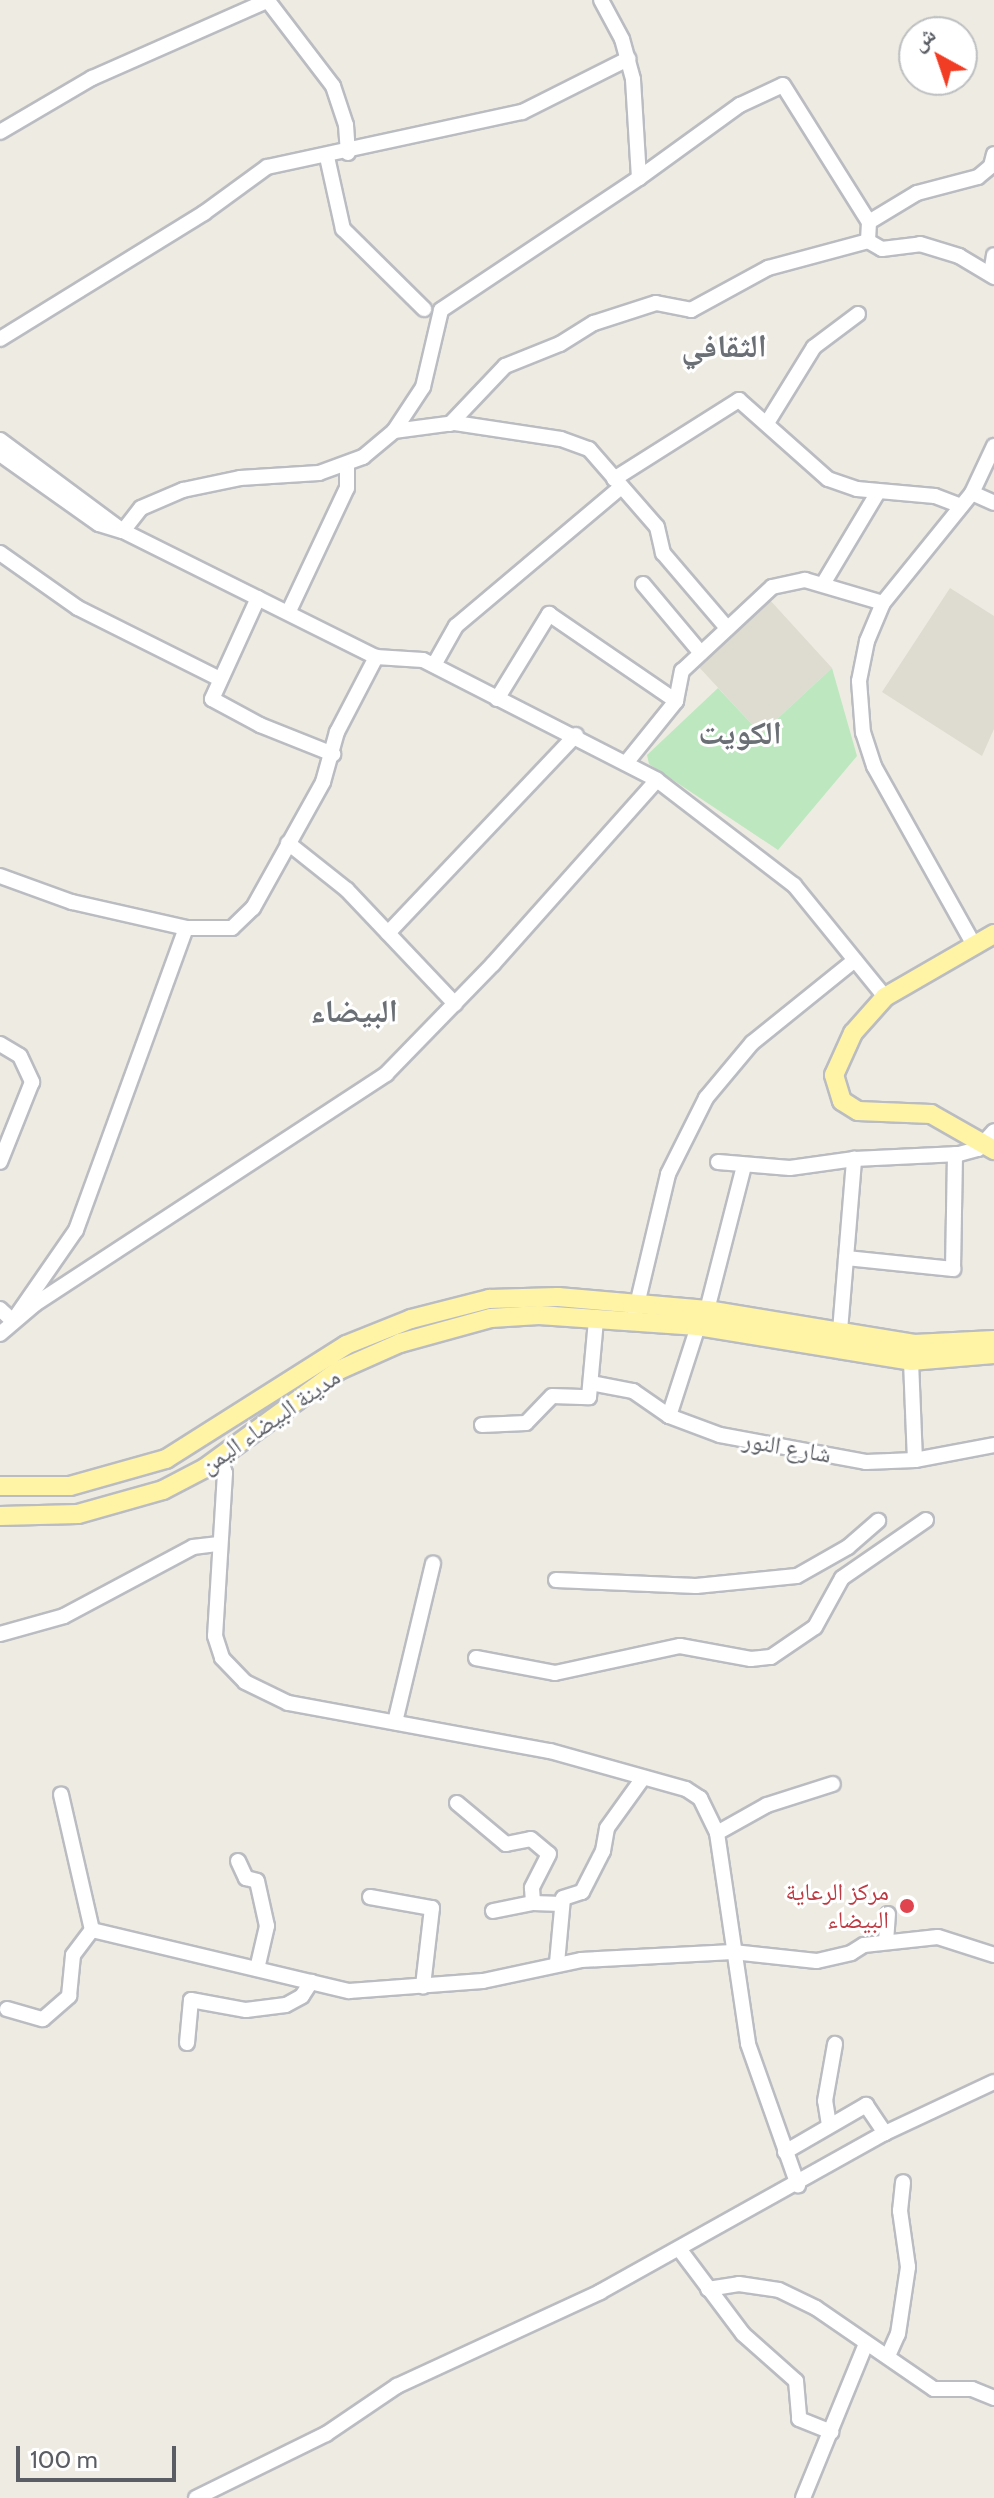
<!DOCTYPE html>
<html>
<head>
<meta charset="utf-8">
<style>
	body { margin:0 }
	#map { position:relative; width:994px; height:2498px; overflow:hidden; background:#eeece2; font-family:Cabin,"Noto Naskh Arabic",sans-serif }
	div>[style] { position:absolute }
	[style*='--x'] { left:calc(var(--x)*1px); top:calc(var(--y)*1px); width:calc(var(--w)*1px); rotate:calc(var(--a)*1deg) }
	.education>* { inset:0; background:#dedbd1 }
	.green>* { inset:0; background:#bde7bf }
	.roads { filter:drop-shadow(2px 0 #babcc2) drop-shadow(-2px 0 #babcc2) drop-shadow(0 2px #babcc2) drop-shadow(0 -2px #babcc2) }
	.minor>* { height:14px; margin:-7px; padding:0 7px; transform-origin:7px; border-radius:7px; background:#fff }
	.major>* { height:18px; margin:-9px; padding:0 9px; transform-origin:9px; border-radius:9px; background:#fff4a6 }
	.dots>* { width:22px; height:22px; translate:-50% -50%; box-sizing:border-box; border:4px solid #fff; border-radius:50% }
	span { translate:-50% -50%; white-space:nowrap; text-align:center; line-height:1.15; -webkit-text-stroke:6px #fff; paint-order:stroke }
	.street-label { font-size:24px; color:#5a5e64 }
	.health-label { font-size:24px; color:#be3a42 }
	.right { translate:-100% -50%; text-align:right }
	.district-label { font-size:32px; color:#6b7076; font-weight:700 }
	.north { position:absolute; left:898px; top:16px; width:80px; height:80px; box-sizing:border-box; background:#fff; border:2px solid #bdbfc1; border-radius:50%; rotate:320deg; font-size:22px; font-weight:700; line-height:32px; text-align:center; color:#5a5e64 }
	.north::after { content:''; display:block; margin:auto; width:28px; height:36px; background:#f23d25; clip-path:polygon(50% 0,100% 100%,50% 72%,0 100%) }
	.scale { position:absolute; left:16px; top:2446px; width:160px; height:36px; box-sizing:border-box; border:4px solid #5a5e64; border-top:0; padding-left:10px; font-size:24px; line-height:28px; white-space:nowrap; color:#5a5e64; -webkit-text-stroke:6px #fff; paint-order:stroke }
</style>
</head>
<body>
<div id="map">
	<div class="education">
		<i style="clip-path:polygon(950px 588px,994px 616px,994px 729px,982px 756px,882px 692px)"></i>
		<i style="clip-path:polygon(769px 599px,832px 668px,761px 734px,697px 665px)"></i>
	</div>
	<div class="green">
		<i style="clip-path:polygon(832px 668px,857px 756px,778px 850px,649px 764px,647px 755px,718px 688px,761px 734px)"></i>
	</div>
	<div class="roads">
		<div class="minor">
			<i style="--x:268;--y:1;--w:107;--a:52.6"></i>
			<i style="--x:333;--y:86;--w:41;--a:71.6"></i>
			<i style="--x:346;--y:125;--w:28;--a:86"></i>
			<i style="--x:0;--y:132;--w:107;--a:-30.4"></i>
			<i style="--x:92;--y:78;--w:193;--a:-23.8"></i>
			<i style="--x:327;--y:157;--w:74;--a:77.5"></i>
			<i style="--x:343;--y:229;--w:114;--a:44.6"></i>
			<i style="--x:639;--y:178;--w:125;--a:-35.9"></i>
			<i style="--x:740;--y:105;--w:47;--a:-24.9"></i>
			<i style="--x:783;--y:85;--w:162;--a:57.9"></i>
			<i style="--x:869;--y:222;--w:19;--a:93"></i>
			<i style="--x:869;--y:222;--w:56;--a:-31.1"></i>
			<i style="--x:917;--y:193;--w:63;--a:-14.7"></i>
			<i style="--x:978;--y:177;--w:17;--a:-40"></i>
			<i style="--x:991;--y:166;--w:12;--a:-76"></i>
			<i style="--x:991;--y:274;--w:19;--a:-81"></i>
			<i style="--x:0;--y:339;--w:240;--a:-31.7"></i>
			<i style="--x:204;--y:213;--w:78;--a:-36.1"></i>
			<i style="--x:267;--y:167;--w:261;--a:-12.2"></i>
			<i style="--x:522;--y:112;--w:119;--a:-26.6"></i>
			<i style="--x:767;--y:423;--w:89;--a:-58.3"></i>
			<i style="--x:814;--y:347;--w:55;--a:-36.9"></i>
			<i style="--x:450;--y:424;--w:80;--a:-46.5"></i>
			<i style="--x:505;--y:366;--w:59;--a:-21.8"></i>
			<i style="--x:560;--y:344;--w:40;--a:-32"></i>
			<i style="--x:594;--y:323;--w:65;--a:-17.9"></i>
			<i style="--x:656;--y:303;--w:36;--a:11"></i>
			<i style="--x:691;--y:310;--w:88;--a:-28.6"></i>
			<i style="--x:768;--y:268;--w:104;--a:-15.1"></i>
			<i style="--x:868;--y:241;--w:16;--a:30"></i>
			<i style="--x:882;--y:249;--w:38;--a:-7"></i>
			<i style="--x:920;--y:244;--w:41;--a:17.1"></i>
			<i style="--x:959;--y:256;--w:41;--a:31"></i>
			<i style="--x:394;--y:431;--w:62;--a:-7.5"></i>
			<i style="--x:455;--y:423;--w:107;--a:8.6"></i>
			<i style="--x:561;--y:439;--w:30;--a:20"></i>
			<i style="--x:589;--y:449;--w:103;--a:48.9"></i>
			<i style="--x:657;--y:527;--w:27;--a:77"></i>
			<i style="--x:663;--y:553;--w:99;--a:49.5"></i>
			<i style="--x:0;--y:440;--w:153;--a:36.5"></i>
			<i style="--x:123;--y:531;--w:283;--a:26.5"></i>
			<i style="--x:376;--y:657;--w:47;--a:3.7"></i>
			<i style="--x:423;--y:660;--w:263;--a:27.1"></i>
			<i style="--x:657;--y:780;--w:173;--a:37.5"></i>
			<i style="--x:794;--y:885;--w:144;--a:50.9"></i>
			<i style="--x:0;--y:454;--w:121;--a:35.3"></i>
			<i style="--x:99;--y:524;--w:24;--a:17"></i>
			<i style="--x:614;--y:479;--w:148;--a:-32.3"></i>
			<i style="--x:739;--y:400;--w:119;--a:41.6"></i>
			<i style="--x:828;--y:479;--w:31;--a:19"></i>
			<i style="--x:857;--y:489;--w:78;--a:5.1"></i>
			<i style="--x:935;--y:496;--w:28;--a:21"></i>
			<i style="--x:972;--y:493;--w:24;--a:24"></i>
			<i style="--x:123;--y:531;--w:29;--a:-52"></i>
			<i style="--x:141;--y:508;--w:46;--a:-23.2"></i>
			<i style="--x:183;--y:490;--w:58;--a:-11.9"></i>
			<i style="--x:240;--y:478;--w:79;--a:-3.6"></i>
			<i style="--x:319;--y:473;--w:47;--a:-20"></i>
			<i style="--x:363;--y:457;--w:40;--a:-40"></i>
			<i style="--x:394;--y:431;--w:53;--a:-56.6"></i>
			<i style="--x:423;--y:387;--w:79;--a:-76.8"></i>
			<i style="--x:441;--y:310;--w:238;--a:-33.7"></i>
			<i style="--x:639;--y:178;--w:99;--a:-93.5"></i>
			<i style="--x:633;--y:79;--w:41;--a:-105.4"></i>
			<i style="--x:622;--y:39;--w:44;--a:-118.3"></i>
			<i style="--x:0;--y:553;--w:95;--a:35.2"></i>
			<i style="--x:78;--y:608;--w:157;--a:26.6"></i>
			<i style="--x:643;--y:584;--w:90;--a:50"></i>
			<i style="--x:823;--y:584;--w:107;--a:-59.1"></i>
			<i style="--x:258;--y:598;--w:111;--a:114.5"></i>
			<i style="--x:212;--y:699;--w:55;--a:28.4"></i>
			<i style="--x:260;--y:725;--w:79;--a:21.7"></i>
			<i style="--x:289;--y:611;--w:136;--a:-64.8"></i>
			<i style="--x:347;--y:488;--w:24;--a:-90"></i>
			<i style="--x:434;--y:665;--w:45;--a:-60.6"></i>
			<i style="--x:456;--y:626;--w:216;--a:-40.1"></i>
			<i style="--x:497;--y:699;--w:100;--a:-58.5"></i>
			<i style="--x:549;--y:614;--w:154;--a:34.4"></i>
			<i style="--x:626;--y:763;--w:80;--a:-51.1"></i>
			<i style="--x:676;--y:701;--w:31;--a:-79"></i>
			<i style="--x:682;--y:671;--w:123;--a:-43"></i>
			<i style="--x:772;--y:587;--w:34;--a:-12"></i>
			<i style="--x:805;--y:580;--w:81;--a:16.4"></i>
			<i style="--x:288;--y:843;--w:75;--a:38.5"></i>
			<i style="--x:347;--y:890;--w:157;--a:46.5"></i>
			<i style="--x:0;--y:876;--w:77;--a:19.9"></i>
			<i style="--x:72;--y:902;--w:117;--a:12.8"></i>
			<i style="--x:186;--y:928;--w:46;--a:0"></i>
			<i style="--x:232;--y:928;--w:29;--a:-44"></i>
			<i style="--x:253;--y:908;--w:144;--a:-60.9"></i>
			<i style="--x:323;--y:782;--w:52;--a:-74.4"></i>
			<i style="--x:337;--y:732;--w:85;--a:-62.5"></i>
			<i style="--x:388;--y:933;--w:273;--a:-46.5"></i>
			<i style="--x:974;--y:945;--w:205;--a:-119.2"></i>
			<i style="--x:874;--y:766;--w:35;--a:-108"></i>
			<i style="--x:863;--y:733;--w:52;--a:-94.4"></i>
			<i style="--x:859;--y:681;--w:41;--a:-78.7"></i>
			<i style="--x:867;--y:641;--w:41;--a:-67.2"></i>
			<i style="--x:883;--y:603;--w:141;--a:-51"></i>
			<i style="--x:972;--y:493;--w:52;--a:-64.9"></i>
			<i style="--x:0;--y:1044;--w:23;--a:31"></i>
			<i style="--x:20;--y:1056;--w:29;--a:65"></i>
			<i style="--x:32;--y:1082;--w:86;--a:111.8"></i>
			<i style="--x:718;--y:1162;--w:72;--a:4.8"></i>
			<i style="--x:790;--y:1168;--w:65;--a:-8"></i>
			<i style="--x:854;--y:1159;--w:105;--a:-2.7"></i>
			<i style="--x:959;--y:1154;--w:20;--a:-15"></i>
			<i style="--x:978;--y:1149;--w:24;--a:-48"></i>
			<i style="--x:846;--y:1258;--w:108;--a:5.9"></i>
			<i style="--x:953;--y:1269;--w:115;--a:-89"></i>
			<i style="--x:0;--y:1309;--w:18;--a:43"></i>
			<i style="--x:13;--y:1321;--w:111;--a:-55.3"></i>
			<i style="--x:76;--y:1230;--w:321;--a:-70"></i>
			<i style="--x:707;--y:1310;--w:149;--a:-75.6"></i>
			<i style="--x:635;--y:1313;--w:143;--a:-76.6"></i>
			<i style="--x:668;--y:1174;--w:85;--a:-63.4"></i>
			<i style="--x:706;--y:1098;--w:72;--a:-50.1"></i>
			<i style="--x:752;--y:1043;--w:132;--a:-38.9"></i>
			<i style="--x:840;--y:1331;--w:173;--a:-85.3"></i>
			<i style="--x:0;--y:1334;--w:46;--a:-40.6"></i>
			<i style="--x:35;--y:1304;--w:420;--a:-33.2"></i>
			<i style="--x:386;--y:1074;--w:153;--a:-45.8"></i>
			<i style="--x:493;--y:964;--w:246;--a:-48.3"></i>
			<i style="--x:911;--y:1361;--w:99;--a:87.7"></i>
			<i style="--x:591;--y:1383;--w:43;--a:10.8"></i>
			<i style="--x:633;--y:1391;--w:44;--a:34.8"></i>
			<i style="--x:669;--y:1416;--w:54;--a:20.4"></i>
			<i style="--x:720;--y:1435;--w:148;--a:10.5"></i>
			<i style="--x:866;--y:1462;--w:49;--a:-2.3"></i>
			<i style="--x:915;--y:1460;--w:80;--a:-10.8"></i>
			<i style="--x:669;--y:1416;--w:95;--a:-72.1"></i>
			<i style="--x:482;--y:1425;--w:44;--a:-2.6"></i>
			<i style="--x:526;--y:1423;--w:37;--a:-46"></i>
			<i style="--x:552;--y:1396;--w:37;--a:2"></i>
			<i style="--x:589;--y:1397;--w:77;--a:-84.8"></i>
			<i style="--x:220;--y:1457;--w:17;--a:73"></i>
			<i style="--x:225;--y:1473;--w:163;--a:93.5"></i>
			<i style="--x:215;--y:1636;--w:23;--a:72"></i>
			<i style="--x:222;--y:1658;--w:33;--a:46"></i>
			<i style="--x:245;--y:1682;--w:48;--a:26"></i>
			<i style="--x:288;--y:1703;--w:266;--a:10.4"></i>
			<i style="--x:550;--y:1751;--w:141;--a:15.6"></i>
			<i style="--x:686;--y:1789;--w:17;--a:33"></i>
			<i style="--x:700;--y:1798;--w:39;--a:64"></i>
			<i style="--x:717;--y:1833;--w:213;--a:81.6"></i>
			<i style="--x:748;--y:2044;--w:150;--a:70.5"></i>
			<i style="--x:556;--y:1580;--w:140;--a:2.5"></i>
			<i style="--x:696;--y:1586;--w:101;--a:-5.7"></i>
			<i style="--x:797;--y:1576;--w:59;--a:-29.6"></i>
			<i style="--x:848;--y:1547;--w:40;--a:-41"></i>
			<i style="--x:0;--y:1634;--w:66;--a:-15.7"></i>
			<i style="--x:64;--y:1616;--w:146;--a:-28.1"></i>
			<i style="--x:193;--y:1547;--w:26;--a:-7"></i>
			<i style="--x:476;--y:1658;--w:80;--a:10.8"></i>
			<i style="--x:555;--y:1673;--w:128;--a:-12.2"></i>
			<i style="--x:680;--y:1646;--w:72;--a:10.4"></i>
			<i style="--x:751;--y:1659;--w:20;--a:-6"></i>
			<i style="--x:771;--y:1657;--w:53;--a:-34.3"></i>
			<i style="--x:815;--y:1627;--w:56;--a:-61.1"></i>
			<i style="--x:842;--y:1578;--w:102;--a:-34.6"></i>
			<i style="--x:395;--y:1722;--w:163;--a:-76.5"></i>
			<i style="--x:457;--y:1803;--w:64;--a:39.9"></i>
			<i style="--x:506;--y:1844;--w:25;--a:-11"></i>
			<i style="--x:531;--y:1839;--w:23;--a:40"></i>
			<i style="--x:549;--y:1854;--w:38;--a:117"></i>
			<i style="--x:532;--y:1888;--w:15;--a:86"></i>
			<i style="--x:533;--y:1903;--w:29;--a:2"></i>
			<i style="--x:717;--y:1833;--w:57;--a:-29.2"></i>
			<i style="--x:767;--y:1805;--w:69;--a:-17.7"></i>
			<i style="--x:238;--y:1861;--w:19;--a:65"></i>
			<i style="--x:246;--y:1878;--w:11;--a:15"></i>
			<i style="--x:257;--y:1881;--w:46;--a:77.5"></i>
			<i style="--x:267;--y:1926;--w:44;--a:103.1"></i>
			<i style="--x:370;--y:1897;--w:63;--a:10.1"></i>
			<i style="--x:432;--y:1908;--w:79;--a:96.6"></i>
			<i style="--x:493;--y:1911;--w:41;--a:-11.3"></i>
			<i style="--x:92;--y:1930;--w:264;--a:13.4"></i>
			<i style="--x:349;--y:1991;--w:134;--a:-4.3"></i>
			<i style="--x:483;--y:1981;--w:100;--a:-12.1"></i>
			<i style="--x:581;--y:1960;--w:152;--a:-3"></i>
			<i style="--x:733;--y:1952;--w:84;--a:6.1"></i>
			<i style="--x:817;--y:1961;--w:35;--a:-13"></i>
			<i style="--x:851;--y:1953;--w:15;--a:-32"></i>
			<i style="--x:864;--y:1945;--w:74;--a:-6.2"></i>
			<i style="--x:938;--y:1937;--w:59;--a:17.8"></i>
			<i style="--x:886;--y:1942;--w:28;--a:-86"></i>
			<i style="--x:557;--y:1963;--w:65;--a:-84.7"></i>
			<i style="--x:563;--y:1898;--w:20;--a:-18"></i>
			<i style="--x:582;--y:1892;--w:46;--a:-62.9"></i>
			<i style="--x:603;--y:1851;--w:23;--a:-80"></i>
			<i style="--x:607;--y:1828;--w:62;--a:-54.2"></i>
			<i style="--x:7;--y:2009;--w:37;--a:16"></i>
			<i style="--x:43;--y:2019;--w:35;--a:-41"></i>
			<i style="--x:69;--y:1996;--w:41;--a:-84.4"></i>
			<i style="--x:73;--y:1955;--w:31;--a:-53"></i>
			<i style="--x:92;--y:1930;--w:139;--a:-102.9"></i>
			<i style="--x:187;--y:2043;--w:43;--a:-84.7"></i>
			<i style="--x:191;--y:2000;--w:56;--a:10.3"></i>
			<i style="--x:246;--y:2010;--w:40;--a:-7.1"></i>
			<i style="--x:286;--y:2005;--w:18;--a:-29"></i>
			<i style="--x:302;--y:1996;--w:17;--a:-57"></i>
			<i style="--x:829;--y:2125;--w:24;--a:-99"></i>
			<i style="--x:825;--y:2101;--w:58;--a:-80"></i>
			<i style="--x:785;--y:2152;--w:94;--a:-30.1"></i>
			<i style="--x:866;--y:2105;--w:34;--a:56"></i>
			<i style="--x:680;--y:2250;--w:105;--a:53.1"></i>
			<i style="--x:743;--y:2334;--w:71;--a:41.6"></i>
			<i style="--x:796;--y:2381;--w:38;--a:85"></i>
			<i style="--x:799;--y:2419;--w:35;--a:22"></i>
			<i style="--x:708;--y:2289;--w:31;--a:-9"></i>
			<i style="--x:739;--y:2284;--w:40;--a:8.5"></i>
			<i style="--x:779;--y:2290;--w:41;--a:25.9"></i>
			<i style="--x:816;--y:2308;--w:143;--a:34.5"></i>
			<i style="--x:934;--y:2389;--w:38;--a:0"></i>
			<i style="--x:972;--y:2389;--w:24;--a:22"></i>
			<i style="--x:888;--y:2356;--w:24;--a:-66"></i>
			<i style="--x:898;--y:2334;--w:68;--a:-81.5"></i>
			<i style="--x:908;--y:2267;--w:57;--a:-98.1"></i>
			<i style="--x:900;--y:2211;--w:29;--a:-84"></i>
			<i style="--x:196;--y:2498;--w:145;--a:-26.2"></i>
			<i style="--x:326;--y:2434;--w:86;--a:-34.1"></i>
			<i style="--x:397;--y:2386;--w:224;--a:-24.8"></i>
			<i style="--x:600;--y:2292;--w:326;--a:-29.2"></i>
			<i style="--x:885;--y:2133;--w:120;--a:-25.1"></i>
			<i style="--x:803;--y:2498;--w:166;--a:-67.8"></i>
		</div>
		<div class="major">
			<i style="--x:994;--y:934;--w:126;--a:150"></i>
			<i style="--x:885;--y:997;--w:48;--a:131.6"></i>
			<i style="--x:853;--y:1033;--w:46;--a:114.3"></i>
			<i style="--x:834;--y:1075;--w:27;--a:73"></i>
			<i style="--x:842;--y:1101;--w:19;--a:32"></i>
			<i style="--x:858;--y:1111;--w:73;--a:2.4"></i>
			<i style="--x:931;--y:1114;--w:73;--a:29.7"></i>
			<i style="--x:0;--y:1486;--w:70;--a:0"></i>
			<i style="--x:70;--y:1486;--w:100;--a:-15.7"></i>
			<i style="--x:166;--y:1459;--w:213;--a:-32.3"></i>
			<i style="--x:346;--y:1345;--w:70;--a:-21.8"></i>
			<i style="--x:411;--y:1319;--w:81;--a:-14.4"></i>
			<i style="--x:489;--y:1299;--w:69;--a:-1.7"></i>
			<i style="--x:558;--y:1297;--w:150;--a:5"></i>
			<i style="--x:707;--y:1310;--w:210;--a:9.3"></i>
			<i style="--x:914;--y:1344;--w:80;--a:-2.9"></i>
			<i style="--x:0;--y:1516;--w:78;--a:-1.5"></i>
			<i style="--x:78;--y:1514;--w:88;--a:-15.8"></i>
			<i style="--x:163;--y:1490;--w:47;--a:-27.6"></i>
			<i style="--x:205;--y:1468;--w:166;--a:-36.2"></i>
			<i style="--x:339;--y:1370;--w:67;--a:-23.9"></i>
			<i style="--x:400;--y:1343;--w:94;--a:-15.4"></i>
			<i style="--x:491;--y:1318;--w:48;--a:-3.6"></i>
			<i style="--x:539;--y:1315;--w:159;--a:4"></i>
			<i style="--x:698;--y:1326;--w:216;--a:9.3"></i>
			<i style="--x:911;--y:1361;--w:83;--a:-4.8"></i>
		</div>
	</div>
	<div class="dots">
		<i style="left:907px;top:1906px;background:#e0444e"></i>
	</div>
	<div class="street-label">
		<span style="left:270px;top:1421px;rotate:-35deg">مدينة البيضاء اليمن</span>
		<span style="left:787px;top:1447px;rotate:10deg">شارع النور</span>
	</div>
	<div class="health-label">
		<span class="right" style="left:889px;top:1906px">مركز الرعاية<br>البيضاء</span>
	</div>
	<div class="district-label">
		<span style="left:724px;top:346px">الثقافي</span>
		<span style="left:740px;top:733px">الكويت</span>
		<span style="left:354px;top:1011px">البيضاء</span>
	</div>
	<div class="north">ش</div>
	<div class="scale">100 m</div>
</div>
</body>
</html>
